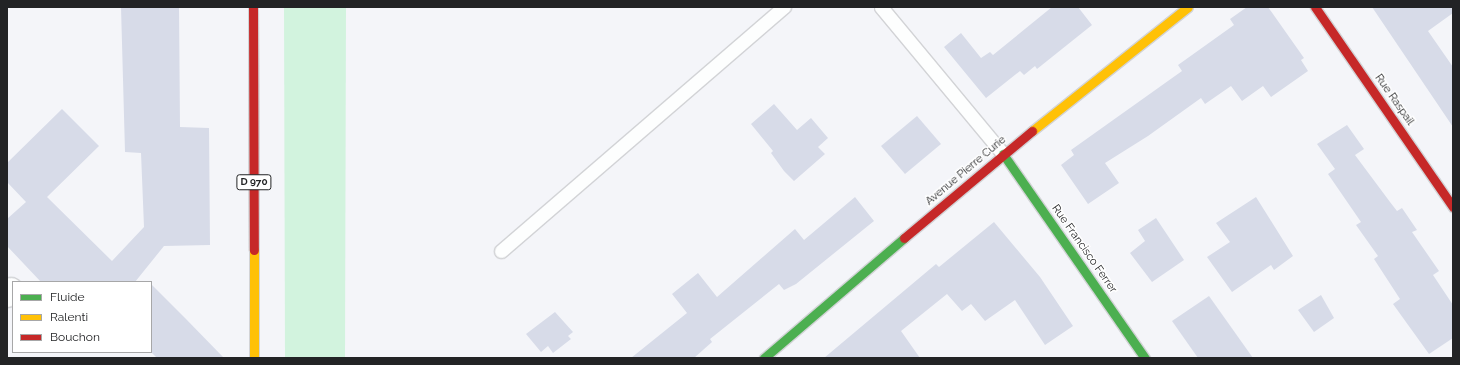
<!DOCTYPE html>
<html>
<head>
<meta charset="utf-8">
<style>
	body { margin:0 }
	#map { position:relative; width:1460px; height:365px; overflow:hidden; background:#f4f5f9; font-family:Raleway,sans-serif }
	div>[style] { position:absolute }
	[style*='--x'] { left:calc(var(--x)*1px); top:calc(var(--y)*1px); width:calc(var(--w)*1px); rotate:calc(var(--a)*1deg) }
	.green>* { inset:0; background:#d2f3de }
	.building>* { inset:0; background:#d7dbe8 }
	.roads { filter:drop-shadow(1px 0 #d2d3d6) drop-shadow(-1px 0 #d2d3d6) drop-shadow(0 1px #d2d3d6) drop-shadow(0 -1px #d2d3d6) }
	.lane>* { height:13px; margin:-6.5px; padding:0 6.5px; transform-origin:6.5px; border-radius:6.5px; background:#fdfefe }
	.street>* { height:22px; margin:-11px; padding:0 11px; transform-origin:11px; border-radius:11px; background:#fdfefe }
	.fast>* { height:9px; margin:-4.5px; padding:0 4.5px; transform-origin:4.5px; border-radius:4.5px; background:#4caf50 }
	.slow>* { height:9px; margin:-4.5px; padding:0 4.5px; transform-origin:4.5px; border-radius:4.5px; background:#ffc107 }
	.jam>* { height:9px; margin:-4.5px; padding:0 4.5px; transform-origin:4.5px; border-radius:4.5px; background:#c62828 }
	span { translate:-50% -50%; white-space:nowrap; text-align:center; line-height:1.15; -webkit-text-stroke:3px #fff; paint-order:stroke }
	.shield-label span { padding:1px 3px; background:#fff; border:1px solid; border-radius:3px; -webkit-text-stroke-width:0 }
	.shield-label { font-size:10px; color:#222325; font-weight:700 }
	.street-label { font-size:11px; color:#222325 }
	.frame { position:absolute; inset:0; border:8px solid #222325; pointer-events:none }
	.legend { position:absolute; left:12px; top:281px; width:140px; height:72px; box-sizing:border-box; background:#fff; border:1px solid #a7a7a8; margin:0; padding:5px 7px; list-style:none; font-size:12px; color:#222325 }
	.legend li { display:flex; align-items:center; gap:8px; height:20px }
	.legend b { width:20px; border:1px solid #a7a7a8 }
</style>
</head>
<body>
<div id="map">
	<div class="green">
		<i style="clip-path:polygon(284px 7px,346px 7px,345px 358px,285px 358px)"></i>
	</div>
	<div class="building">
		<i style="clip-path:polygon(121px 7px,179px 7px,180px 127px,209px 128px,210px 245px,164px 246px,135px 282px,41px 282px,7px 246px,7px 219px,26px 202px,7px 182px,7px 163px,62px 109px,99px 146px,47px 197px,112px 261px,144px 227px,141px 153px,125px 152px)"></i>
		<i style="clip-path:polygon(1052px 7px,1078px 7px,1092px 25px,1037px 69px,1035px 66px,1024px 75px,1020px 71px,986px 98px,944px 47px,961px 33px,981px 58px,990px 52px,993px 55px)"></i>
		<i style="clip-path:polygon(1247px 7px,1268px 7px,1304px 58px,1301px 60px,1308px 71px,1271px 97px,1263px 86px,1242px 101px,1231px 86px,1205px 104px,1201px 98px,1148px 136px,1105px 163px,1119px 183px,1088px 204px,1061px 165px,1074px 155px,1071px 150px,1182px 71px,1178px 65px,1234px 25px,1230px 19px)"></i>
		<i style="clip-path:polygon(1372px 7px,1453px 7px,1453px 13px,1428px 31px,1453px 67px,1453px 127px)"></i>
		<i style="clip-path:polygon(774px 104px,797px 130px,811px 118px,828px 138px,818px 147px,825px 154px,794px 181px,784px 171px,771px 153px,773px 151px,751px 124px)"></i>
		<i style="clip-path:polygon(917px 116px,941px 144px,905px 174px,881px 146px)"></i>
		<i style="clip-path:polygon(1347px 125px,1364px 149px,1355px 155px,1390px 202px,1397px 211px,1402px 208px,1417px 230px,1412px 232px,1439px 271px,1433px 275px,1453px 305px,1453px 338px,1429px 354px,1393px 304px,1400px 299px,1374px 259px,1378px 256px,1356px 225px,1361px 222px,1328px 174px,1335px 169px,1317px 144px)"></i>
		<i style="clip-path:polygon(855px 197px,874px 221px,796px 284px,784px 290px,779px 284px,710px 339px,712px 342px,694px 358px,631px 358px,687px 313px,672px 294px,698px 273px,717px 297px,795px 229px,804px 240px)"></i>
		<i style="clip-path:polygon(1256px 197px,1293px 256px,1274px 270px,1271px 265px,1232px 292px,1207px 257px,1230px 242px,1216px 223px)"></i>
		<i style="clip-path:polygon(1156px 218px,1184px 260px,1152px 282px,1130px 253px,1145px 241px,1138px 230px)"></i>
		<i style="clip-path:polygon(994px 222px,1040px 277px,1073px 326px,1045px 345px,1015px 300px,985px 321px,971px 304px,962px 311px,947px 294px,901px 331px,920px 358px,824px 358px,936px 264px,939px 267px)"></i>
		<i style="clip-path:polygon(151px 284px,185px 318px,224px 358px,157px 358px,151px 352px)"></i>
		<i style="clip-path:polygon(1321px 295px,1334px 318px,1314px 332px,1298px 310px)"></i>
		<i style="clip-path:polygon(1209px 296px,1253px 358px,1198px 358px,1172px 321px)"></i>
		<i style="clip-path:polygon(555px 312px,573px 332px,568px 336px,571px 339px,553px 353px,548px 346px,541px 352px,526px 334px)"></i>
	</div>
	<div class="roads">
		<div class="lane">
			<i style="--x:881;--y:7;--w:191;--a:50.3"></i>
			<i style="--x:501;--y:251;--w:374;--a:-40.8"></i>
		</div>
		<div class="street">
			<i style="--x:7;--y:296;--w:8;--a:-60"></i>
		</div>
		<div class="fast">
			<i style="--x:1003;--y:154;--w:249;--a:55.2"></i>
			<i style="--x:764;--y:358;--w:184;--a:-40.6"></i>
		</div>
		<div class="slow">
			<i style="--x:1032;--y:131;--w:199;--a:-38.5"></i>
			<i style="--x:254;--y:250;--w:108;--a:90"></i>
		</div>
		<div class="jam">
			<i style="--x:253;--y:7;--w:243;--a:89.8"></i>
			<i style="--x:1315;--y:7;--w:243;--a:55.4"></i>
			<i style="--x:904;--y:238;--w:167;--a:-39.9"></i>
		</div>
	</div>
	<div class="shield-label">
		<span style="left:254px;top:182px">D 970</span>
	</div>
	<div class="street-label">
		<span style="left:1394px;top:100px;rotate:55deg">Rue Raspail</span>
		<span style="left:966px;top:171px;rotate:-40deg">Avenue Pierre Curie</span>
		<span style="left:1084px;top:249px;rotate:55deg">Rue Francisco Ferrer</span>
	</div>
	<div class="frame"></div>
	<ul class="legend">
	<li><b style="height:5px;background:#4caf50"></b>Fluide</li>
	<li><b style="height:5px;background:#ffc107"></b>Ralenti</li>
	<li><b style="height:5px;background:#c62828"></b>Bouchon</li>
	</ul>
</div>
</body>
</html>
